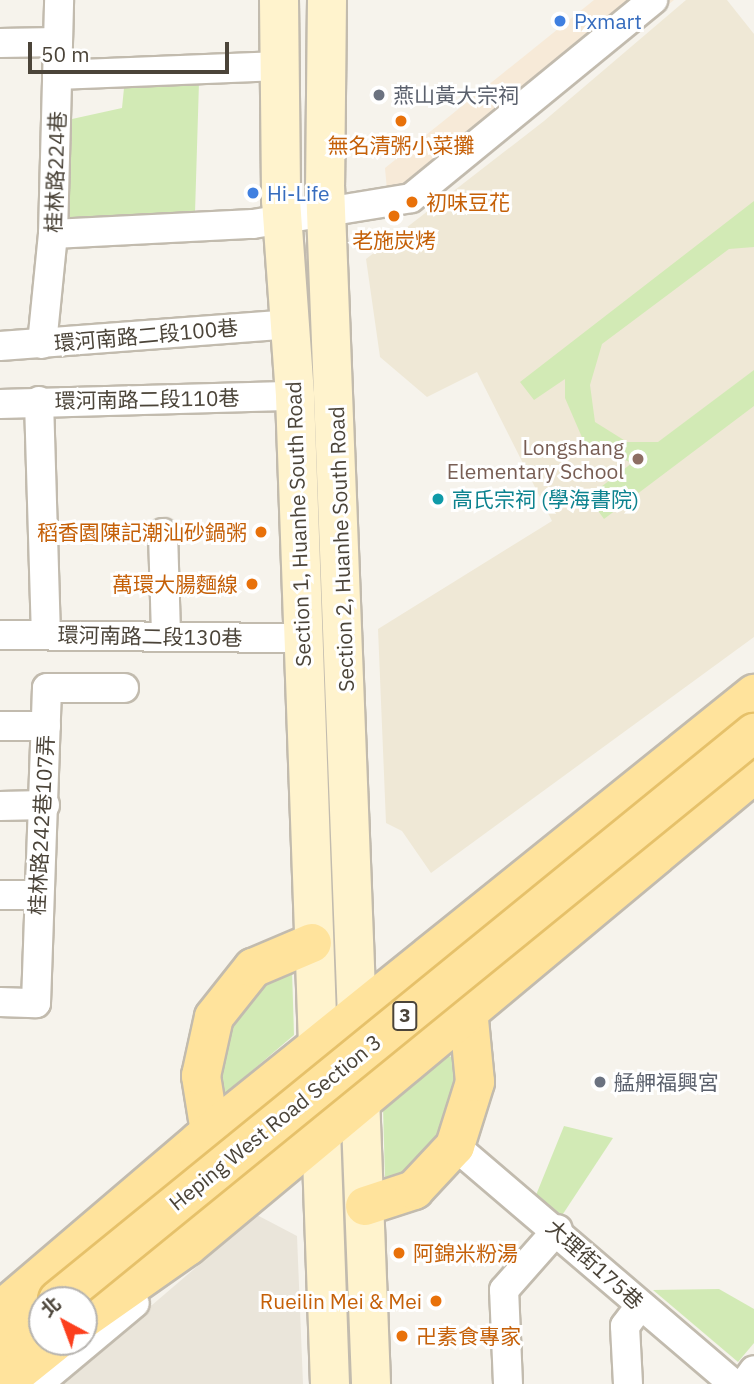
<!DOCTYPE html>
<html>
<head>
<meta charset="utf-8">
<style>
	body { margin:0 }
	#map { position:relative; width:754px; height:1384px; overflow:hidden; background:#f6f3ec; font-family:"IBM Plex Sans","Noto Sans TC",sans-serif }
	div>[style] { position:absolute }
	[style*='--x'] { left:calc(var(--x)*1px); top:calc(var(--y)*1px); width:calc(var(--w)*1px); rotate:calc(var(--a)*1deg) }
	.residential>* { inset:0; background:#eae5da }
	.commercial>* { inset:0; background:#f7ead8 }
	.education>* { inset:0; background:#efe8d6 }
	.green>* { inset:0; background:#d2eab5 }
	.roads { filter:drop-shadow(2px 0 #c2bbae) drop-shadow(-2px 0 #c2bbae) drop-shadow(0 2px #c2bbae) drop-shadow(0 -2px #c2bbae) }
	.street>* { height:28px; margin:-14px; padding:0 14px; transform-origin:14px; border-radius:14px; background:#fff }
	.secondary>* { height:38px; margin:-19px; padding:0 19px; transform-origin:19px; border-radius:19px; background:#fff3cd }
	.primary>* { height:38px; margin:-19px; padding:0 19px; transform-origin:19px; border-radius:19px; background:#ffe39c }
	.bridges { filter:drop-shadow(2px 0 #e6c16a) drop-shadow(-2px 0 #e6c16a) drop-shadow(0 2px #e6c16a) drop-shadow(0 -2px #e6c16a) }
	.primary-bridge>* { height:38px; margin:-19px; padding:0 19px; transform-origin:19px; border-radius:19px; background:#ffe39c }
	.dots>* { width:19px; height:19px; translate:-50% -50%; box-sizing:border-box; border:4px solid #fff; border-radius:50% }
	span { translate:-50% -50%; white-space:nowrap; text-align:center; line-height:1.15; -webkit-text-stroke:6px #fff; paint-order:stroke }
	.shield-label span { padding:2px 5px; background:#fff; border:2px solid; border-radius:5px; -webkit-text-stroke-width:0 }
	.shield-label { font-size:19px; color:#4b4439; font-weight:700 }
	.shop-label { font-size:21px; color:#366cbe }
	.left { translate:0 -50%; text-align:left }
	.worship-label { font-size:21px; color:#5b616d }
	.food-label { font-size:21px; color:#c56008 }
	.right { translate:-100% -50%; text-align:right }
	.street-label { font-size:21px; color:#4b4439 }
	.education-label { font-size:21px; color:#785e54 }
	.culture-label { font-size:21px; color:#0d838f }
	.north { position:absolute; left:28px; top:1286px; width:70px; height:70px; box-sizing:border-box; background:#fff; border:2px solid #b7b4b0; border-radius:50%; rotate:319deg; font-size:19px; font-weight:700; line-height:28px; text-align:center; color:#4b4439 }
	.north::after { content:''; display:block; margin:auto; width:24px; height:32px; background:#fc3f1d; clip-path:polygon(50% 0,100% 100%,50% 72%,0 100%) }
	.scale { position:absolute; left:28px; top:42px; width:201px; height:32px; box-sizing:border-box; border:4px solid #4b4439; border-top:0; padding-left:9px; font-size:21px; line-height:24px; white-space:nowrap; color:#4b4439; -webkit-text-stroke:5px #fff; paint-order:stroke }
</style>
</head>
<body>
<div id="map">
	<div class="residential">
		<i style="clip-path:polygon(257px 1215px,297px 1236px,303px 1384px,60px 1384px)"></i>
	</div>
	<div class="commercial">
		<i style="clip-path:polygon(594px 0,674px 0,390px 224px,385px 168px)"></i>
	</div>
	<div class="education">
		<i style="clip-path:polygon(686px 0,727px 0,754px 34px,754px 637px,431px 873px,402px 831px,386px 823px,378px 629px,552px 521px,477px 372px,427px 397px,380px 357px,366px 259px,544px 121px)"></i>
	</div>
	<div class="green">
		<i style="clip-path:polygon(199px 82px,195px 213px,69px 221px,72px 119px,122px 108px,124px 88px)"></i>
		<i style="clip-path:polygon(754px 201px,754px 247px,729px 249px,602px 344px,590px 385px,595px 422px,627px 442px,658px 442px,754px 370px,754px 406px,604px 519px,588px 497px,632px 463px,584px 442px,565px 398px,565px 379px,534px 400px,520px 382px)"></i>
		<i style="clip-path:polygon(292px 970px,294px 1035px,221px 1097px,214px 1066px,238px 997px)"></i>
		<i style="clip-path:polygon(445px 1055px,462px 1060px,451px 1134px,397px 1188px,385px 1179px,383px 1107px)"></i>
		<i style="clip-path:polygon(564px 1126px,613px 1138px,557px 1223px,534px 1200px)"></i>
		<i style="clip-path:polygon(719px 1289px,754px 1309px,754px 1343px,738px 1362px,653px 1290px)"></i>
	</div>
	<div class="roads">
		<div class="street">
			<i style="--x:0;--y:43;--w:58;--a:-1"></i>
			<i style="--x:57;--y:75;--w:223;--a:-2.3"></i>
			<i style="--x:53;--y:234;--w:200;--a:-2.9"></i>
			<i style="--x:253;--y:224;--w:160;--a:-9.3"></i>
			<i style="--x:411;--y:198;--w:313;--a:-39.3"></i>
			<i style="--x:42;--y:344;--w:111;--a:-84.3"></i>
			<i style="--x:53;--y:234;--w:234;--a:-88.5"></i>
			<i style="--x:0;--y:346;--w:293;--a:-4.3"></i>
			<i style="--x:39;--y:401;--w:233;--a:88.3"></i>
			<i style="--x:0;--y:404;--w:295;--a:-1.6"></i>
			<i style="--x:163;--y:533;--w:104;--a:88.3"></i>
			<i style="--x:0;--y:635;--w:301;--a:0.6"></i>
			<i style="--x:0;--y:726;--w:46;--a:0"></i>
			<i style="--x:0;--y:806;--w:45;--a:-1.3"></i>
			<i style="--x:0;--y:895;--w:37;--a:0"></i>
			<i style="--x:0;--y:1002;--w:36;--a:2"></i>
			<i style="--x:36;--y:1003;--w:315;--a:-88"></i>
			<i style="--x:47;--y:688;--w:77;--a:0"></i>
			<i style="--x:455;--y:1146;--w:367;--a:40.5"></i>
			<i style="--x:38;--y:1384;--w:126;--a:-39.9"></i>
			<i style="--x:508;--y:1384;--w:94;--a:-92.4"></i>
			<i style="--x:504;--y:1290;--w:81;--a:-48.5"></i>
			<i style="--x:628;--y:1384;--w:58;--a:-93"></i>
			<i style="--x:625;--y:1326;--w:26;--a:-53"></i>
			<i style="--x:744;--y:1384;--w:17;--a:-54"></i>
		</div>
		<div class="secondary">
			<i style="--x:279;--y:0;--w:200;--a:89.4"></i>
			<i style="--x:281;--y:200;--w:196;--a:85.9"></i>
			<i style="--x:295;--y:396;--w:989;--a:87.97"></i>
			<i style="--x:327;--y:0;--w:185;--a:90.6"></i>
			<i style="--x:325;--y:185;--w:1200;--a:87.8"></i>
		</div>
		<div class="primary">
			<i style="--x:210;--y:1132;--w:57;--a:-99.1"></i>
			<i style="--x:201;--y:1076;--w:60;--a:-77.6"></i>
			<i style="--x:214;--y:1017;--w:63;--a:-51.5"></i>
			<i style="--x:253;--y:968;--w:64;--a:-23"></i>
			<i style="--x:365;--y:1206;--w:52;--a:-18.1"></i>
			<i style="--x:414;--y:1190;--w:60;--a:-47"></i>
			<i style="--x:455;--y:1146;--w:67;--a:-72.6"></i>
			<i style="--x:475;--y:1082;--w:73;--a:-95.5"></i>
			<i style="--x:0;--y:1311;--w:262;--a:-40.5"></i>
			<i style="--x:199;--y:1141;--w:713;--a:-38.85"></i>
			<i style="--x:84;--y:1319;--w:127;--a:-35.1"></i>
			<i style="--x:188;--y:1246;--w:737;--a:-39.83"></i>
			<i style="--x:0;--y:1347;--w:54;--a:-39"></i>
			<i style="--x:3;--y:1384;--w:67;--a:-38.9"></i>
		</div>
	</div>
	<div class="bridges">
		<div class="primary-bridge">
			<i style="--x:58;--y:1300;--w:898;--a:-39.17"></i>
		</div>
	</div>
	<div class="dots">
		<i style="left:560px;top:21px;background:#3f7fe0"></i>
		<i style="left:379px;top:95px;background:#6b7280"></i>
		<i style="left:401px;top:121px;background:#e8710a"></i>
		<i style="left:253px;top:193px;background:#3f7fe0"></i>
		<i style="left:412px;top:202px;background:#e8710a"></i>
		<i style="left:394px;top:216px;background:#e8710a"></i>
		<i style="left:638px;top:459px;background:#8d6e63"></i>
		<i style="left:438px;top:499px;background:#0f9aa8"></i>
		<i style="left:261px;top:532px;background:#e8710a"></i>
		<i style="left:252px;top:584px;background:#e8710a"></i>
		<i style="left:600px;top:1082px;background:#6b7280"></i>
		<i style="left:399px;top:1253px;background:#e8710a"></i>
		<i style="left:436px;top:1301px;background:#e8710a"></i>
		<i style="left:402px;top:1336px;background:#e8710a"></i>
	</div>
	<div class="shield-label">
		<span style="left:405px;top:1016px">3</span>
	</div>
	<div class="shop-label">
		<span class="left" style="left:574px;top:21px">Pxmart</span>
		<span class="left" style="left:267px;top:193px">Hi-Life</span>
	</div>
	<div class="worship-label">
		<span class="left" style="left:393px;top:95px">燕山黃大宗祠</span>
		<span class="left" style="left:614px;top:1082px">艋舺福興宮</span>
	</div>
	<div class="food-label">
		<span style="left:401px;top:145px">無名清粥小菜攤</span>
		<span class="left" style="left:426px;top:202px">初味豆花</span>
		<span style="left:394px;top:240px">老施炭烤</span>
		<span class="right" style="left:247px;top:532px">稻香園陳記潮汕砂鍋粥</span>
		<span class="right" style="left:238px;top:584px">萬環大腸麵線</span>
		<span class="left" style="left:413px;top:1253px">阿錦米粉湯</span>
		<span class="right" style="left:422px;top:1301px">Rueilin Mei &amp; Mei</span>
		<span class="left" style="left:416px;top:1336px">卍素食專家</span>
	</div>
	<div class="street-label">
		<span style="left:55px;top:172px;rotate:-88deg">桂林路224巷</span>
		<span style="left:146px;top:335px;rotate:-5deg">環河南路二段100巷</span>
		<span style="left:147px;top:399px;rotate:-1deg">環河南路二段110巷</span>
		<span style="left:298px;top:524px;rotate:-92deg">Section 1, Huanhe South Road</span>
		<span style="left:341px;top:549px;rotate:-92deg">Section 2, Huanhe South Road</span>
		<span style="left:150px;top:636px;rotate:1deg">環河南路二段130巷</span>
		<span style="left:41px;top:825px;rotate:-87deg">桂林路242巷107弄</span>
		<span style="left:275px;top:1122px;rotate:-39deg">Heping West Road Section 3</span>
		<span style="left:595px;top:1264px;rotate:42deg">大理街175巷</span>
	</div>
	<div class="education-label">
		<span class="right" style="left:624px;top:459px">Longshang<br>Elementary School</span>
	</div>
	<div class="culture-label">
		<span class="left" style="left:452px;top:499px">高氏宗祠 (學海書院)</span>
	</div>
	<div class="north">北</div>
	<div class="scale">50 m</div>
</div>
</body>
</html>
